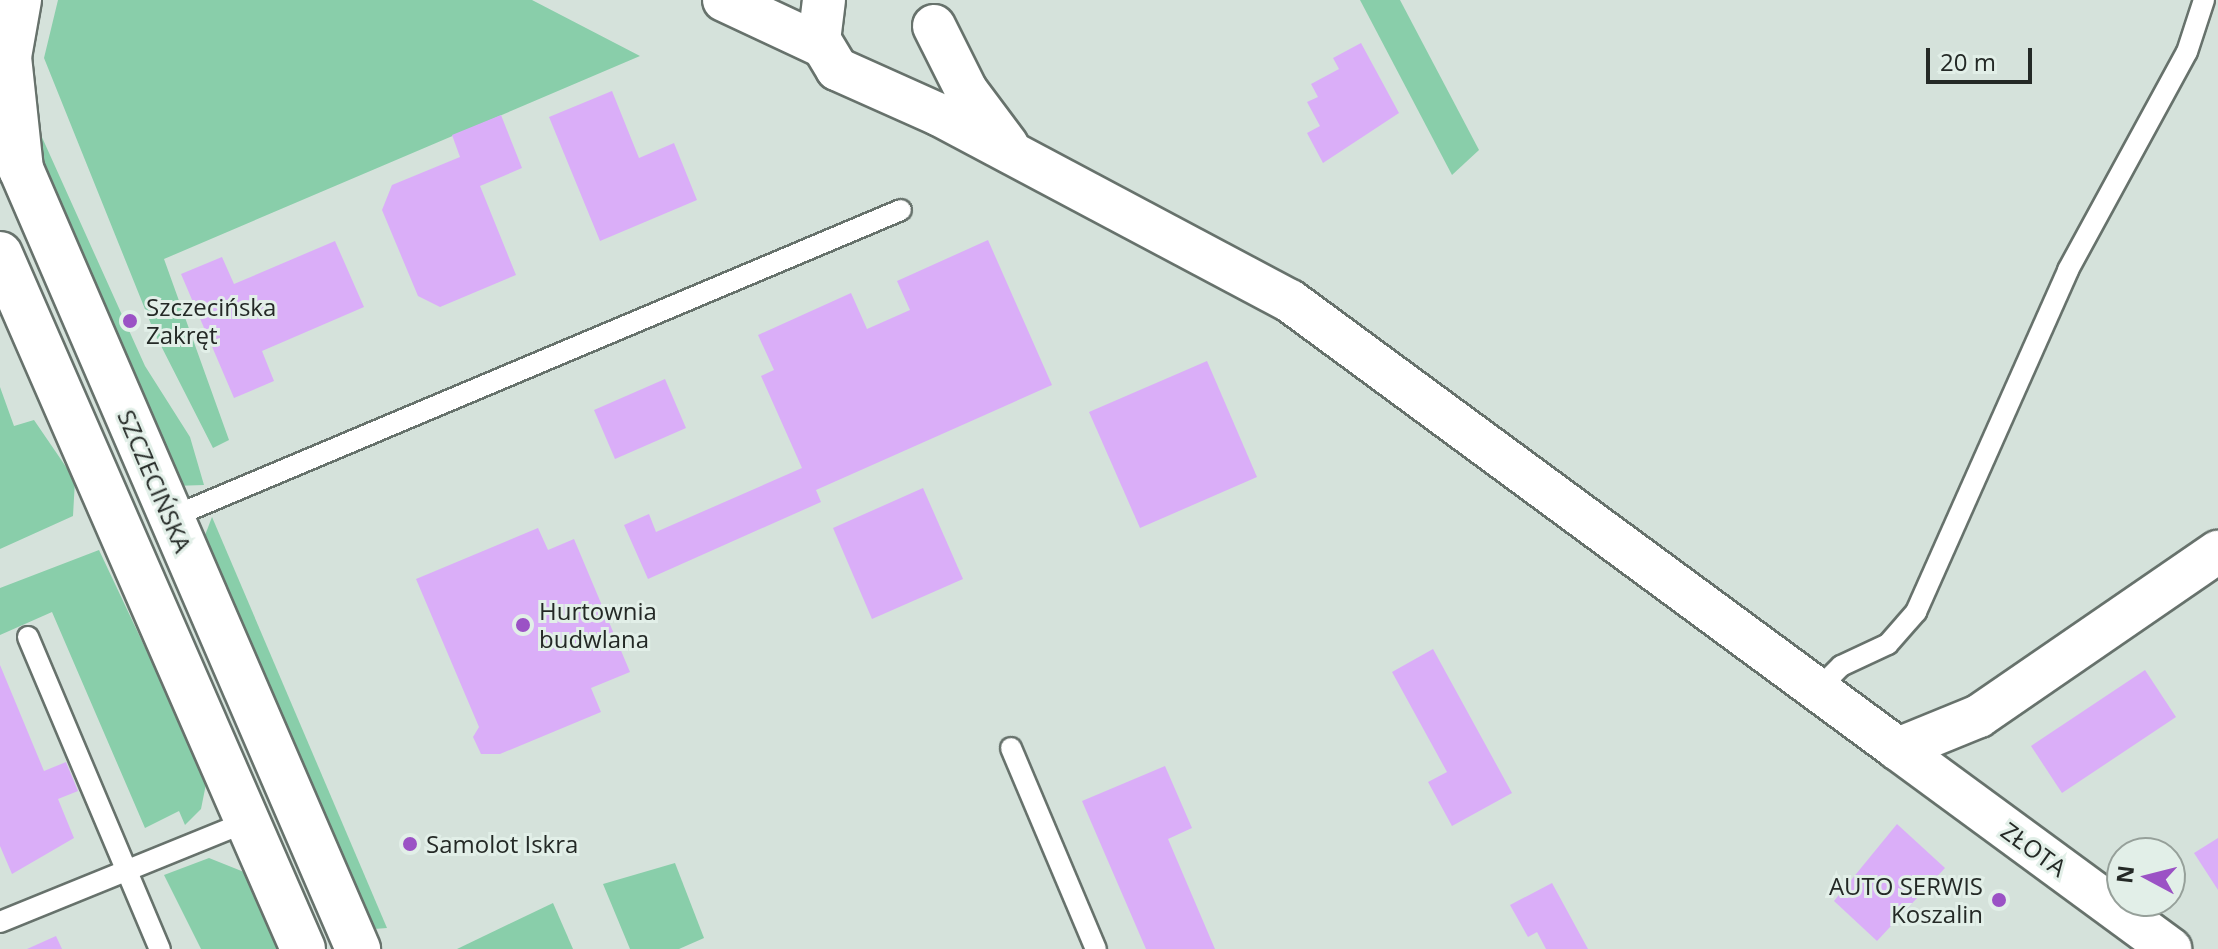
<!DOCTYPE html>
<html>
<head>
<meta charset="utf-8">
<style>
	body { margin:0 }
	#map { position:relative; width:2218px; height:949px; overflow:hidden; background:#d5e2db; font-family:"Open Sans",sans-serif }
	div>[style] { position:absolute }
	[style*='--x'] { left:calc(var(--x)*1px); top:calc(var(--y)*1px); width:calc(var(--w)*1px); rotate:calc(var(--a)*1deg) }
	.green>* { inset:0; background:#89ceaa }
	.building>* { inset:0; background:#daaef8 }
	.roads { filter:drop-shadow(2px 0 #67726c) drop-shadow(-2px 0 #67726c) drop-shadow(0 2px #67726c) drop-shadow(0 -2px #67726c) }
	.lane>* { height:20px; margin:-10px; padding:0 10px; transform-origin:10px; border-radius:10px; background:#fff }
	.street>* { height:42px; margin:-21px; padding:0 21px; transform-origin:21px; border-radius:21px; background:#fff }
	.secondary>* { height:44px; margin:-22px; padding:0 22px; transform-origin:22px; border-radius:22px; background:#fff }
	.dots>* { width:22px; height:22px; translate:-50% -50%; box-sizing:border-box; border:4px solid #e2efe8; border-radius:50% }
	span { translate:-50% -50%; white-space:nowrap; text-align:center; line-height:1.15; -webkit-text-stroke:6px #e2efe8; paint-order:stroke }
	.poi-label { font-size:24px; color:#242926 }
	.left { translate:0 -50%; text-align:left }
	.right { translate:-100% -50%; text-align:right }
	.street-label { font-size:24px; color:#242926 }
	.north { position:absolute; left:2106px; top:837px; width:80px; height:80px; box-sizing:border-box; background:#e2efe8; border:2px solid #96a09a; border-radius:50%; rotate:277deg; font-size:22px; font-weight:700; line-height:32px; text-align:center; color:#242926 }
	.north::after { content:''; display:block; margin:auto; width:28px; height:36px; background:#9b52c5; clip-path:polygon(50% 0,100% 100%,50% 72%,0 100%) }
	.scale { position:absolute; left:1926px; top:48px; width:106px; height:36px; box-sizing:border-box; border:4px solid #242926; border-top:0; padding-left:10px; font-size:24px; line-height:28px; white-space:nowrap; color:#242926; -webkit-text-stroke:6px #e2efe8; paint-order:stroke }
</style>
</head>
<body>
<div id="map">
	<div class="green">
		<i style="clip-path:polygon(58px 0,532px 0,640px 56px,164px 259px,229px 440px,213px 448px,155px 334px,44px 58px)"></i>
		<i style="clip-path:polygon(1360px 0,1400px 0,1479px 150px,1452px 175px)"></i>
		<i style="clip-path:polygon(0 44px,145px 366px,190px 437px,204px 485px,173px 486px,0 97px)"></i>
		<i style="clip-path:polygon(0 387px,14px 426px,34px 420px,75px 480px,73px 516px,0 549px)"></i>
		<i style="clip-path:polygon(212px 517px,387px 928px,374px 929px,199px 551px)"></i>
		<i style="clip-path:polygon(99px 550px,207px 779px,201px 809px,185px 825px,179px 811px,145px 828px,52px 612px,0 635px,0 588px)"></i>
		<i style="clip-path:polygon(209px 858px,244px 872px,279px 949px,201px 949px,164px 875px)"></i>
		<i style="clip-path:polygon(675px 863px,704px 938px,679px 949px,630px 949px,603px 884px)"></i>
		<i style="clip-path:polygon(553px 903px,573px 949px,457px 949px)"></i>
	</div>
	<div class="building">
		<i style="clip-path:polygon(1361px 43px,1399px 113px,1323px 163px,1307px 133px,1320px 126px,1307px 102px,1318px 97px,1311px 84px,1339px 69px,1333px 58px)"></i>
		<i style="clip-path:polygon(612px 91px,639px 158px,674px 143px,697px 200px,600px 241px,549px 117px)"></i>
		<i style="clip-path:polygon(501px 115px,522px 168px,480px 186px,516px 275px,440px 307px,418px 296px,382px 210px,392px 185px,460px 157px,452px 135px)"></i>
		<i style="clip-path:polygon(988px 240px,1052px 385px,816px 490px,821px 502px,648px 579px,624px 525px,649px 514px,656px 532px,802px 468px,761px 376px,774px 370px,758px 335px,851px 293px,867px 329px,910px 310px,897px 281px)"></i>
		<i style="clip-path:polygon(335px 241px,364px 307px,262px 351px,274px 381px,234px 398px,181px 274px,222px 257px,234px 284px)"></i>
		<i style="clip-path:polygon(1207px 361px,1257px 477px,1140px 528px,1089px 412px)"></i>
		<i style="clip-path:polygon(665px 379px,686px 428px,615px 459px,594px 410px)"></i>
		<i style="clip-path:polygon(923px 488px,963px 579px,872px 619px,833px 528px)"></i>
		<i style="clip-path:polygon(538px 528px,548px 550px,574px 539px,630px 672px,591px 688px,601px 712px,500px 754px,481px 754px,473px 737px,479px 727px,416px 579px)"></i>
		<i style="clip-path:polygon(1433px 649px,1512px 793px,1452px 826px,1428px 782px,1447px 772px,1392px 672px)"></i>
		<i style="clip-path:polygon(0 665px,44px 771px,66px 762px,78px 791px,58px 799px,74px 838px,12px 874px,0 846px)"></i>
		<i style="clip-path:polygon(2145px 670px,2176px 717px,2062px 793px,2031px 746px)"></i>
		<i style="clip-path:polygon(1165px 766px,1192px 828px,1168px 839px,1215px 949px,1146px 949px,1082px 801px)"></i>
		<i style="clip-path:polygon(1897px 824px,1945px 868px,1877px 941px,1834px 901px)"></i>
		<i style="clip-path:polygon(2218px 838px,2218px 890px,2194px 853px)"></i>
		<i style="clip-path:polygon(1552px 883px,1588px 949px,1546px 949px,1537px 932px,1528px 937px,1510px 905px)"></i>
		<i style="clip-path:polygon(56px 936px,62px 949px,27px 949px)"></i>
	</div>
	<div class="roads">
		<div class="lane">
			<i style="--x:170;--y:518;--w:793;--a:-22.85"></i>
			<i style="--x:28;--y:637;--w:339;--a:67.1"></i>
			<i style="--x:1817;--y:690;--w:34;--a:-45"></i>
			<i style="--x:1841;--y:666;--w:52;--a:-25.1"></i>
			<i style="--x:1888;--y:644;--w:43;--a:-48.8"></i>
			<i style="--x:1916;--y:612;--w:374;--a:-66"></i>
			<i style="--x:2068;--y:270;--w:248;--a:-61.4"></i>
			<i style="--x:2187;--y:52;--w:55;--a:-71.9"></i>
			<i style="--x:1011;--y:748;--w:218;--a:67.1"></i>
			<i style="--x:0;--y:922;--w:269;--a:-22.1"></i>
		</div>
		<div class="street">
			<i style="--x:724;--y:0;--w:108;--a:25.1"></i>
			<i style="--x:824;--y:0;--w:39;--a:97"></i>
			<i style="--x:819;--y:39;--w:35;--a:59"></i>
			<i style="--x:837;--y:69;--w:113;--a:24.1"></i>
			<i style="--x:940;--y:115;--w:396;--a:28"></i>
			<i style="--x:1290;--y:301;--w:755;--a:36.38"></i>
			<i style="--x:1898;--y:749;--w:87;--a:-22.2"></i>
			<i style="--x:1979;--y:716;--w:290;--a:-34.5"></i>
			<i style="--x:934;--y:26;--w:72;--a:63.4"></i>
			<i style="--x:966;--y:90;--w:69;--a:53.3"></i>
			<i style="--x:1898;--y:749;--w:338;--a:36.3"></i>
		</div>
		<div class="secondary">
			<i style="--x:19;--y:0;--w:58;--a:100"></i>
			<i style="--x:9;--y:57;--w:113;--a:83.9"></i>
			<i style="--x:21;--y:169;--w:850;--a:66.63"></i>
			<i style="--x:0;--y:254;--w:758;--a:66.44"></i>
		</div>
	</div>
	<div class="dots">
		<i style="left:130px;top:321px;background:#9b52c5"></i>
		<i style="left:523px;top:625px;background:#9b52c5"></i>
		<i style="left:410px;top:844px;background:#9b52c5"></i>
		<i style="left:1999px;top:900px;background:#9b52c5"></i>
	</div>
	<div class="poi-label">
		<span class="left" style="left:146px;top:321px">Szczecińska<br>Zakręt</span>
		<span class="left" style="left:539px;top:625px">Hurtownia<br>budwlana</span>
		<span class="left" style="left:426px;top:844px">Samolot Iskra</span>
		<span class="right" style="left:1983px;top:900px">AUTO SERWIS<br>Koszalin</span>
	</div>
	<div class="street-label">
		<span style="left:155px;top:481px;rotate:67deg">SZCZECIŃSKA</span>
		<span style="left:2034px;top:849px;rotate:36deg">ZŁOTA</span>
	</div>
	<div class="north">N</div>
	<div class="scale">20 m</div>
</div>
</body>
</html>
